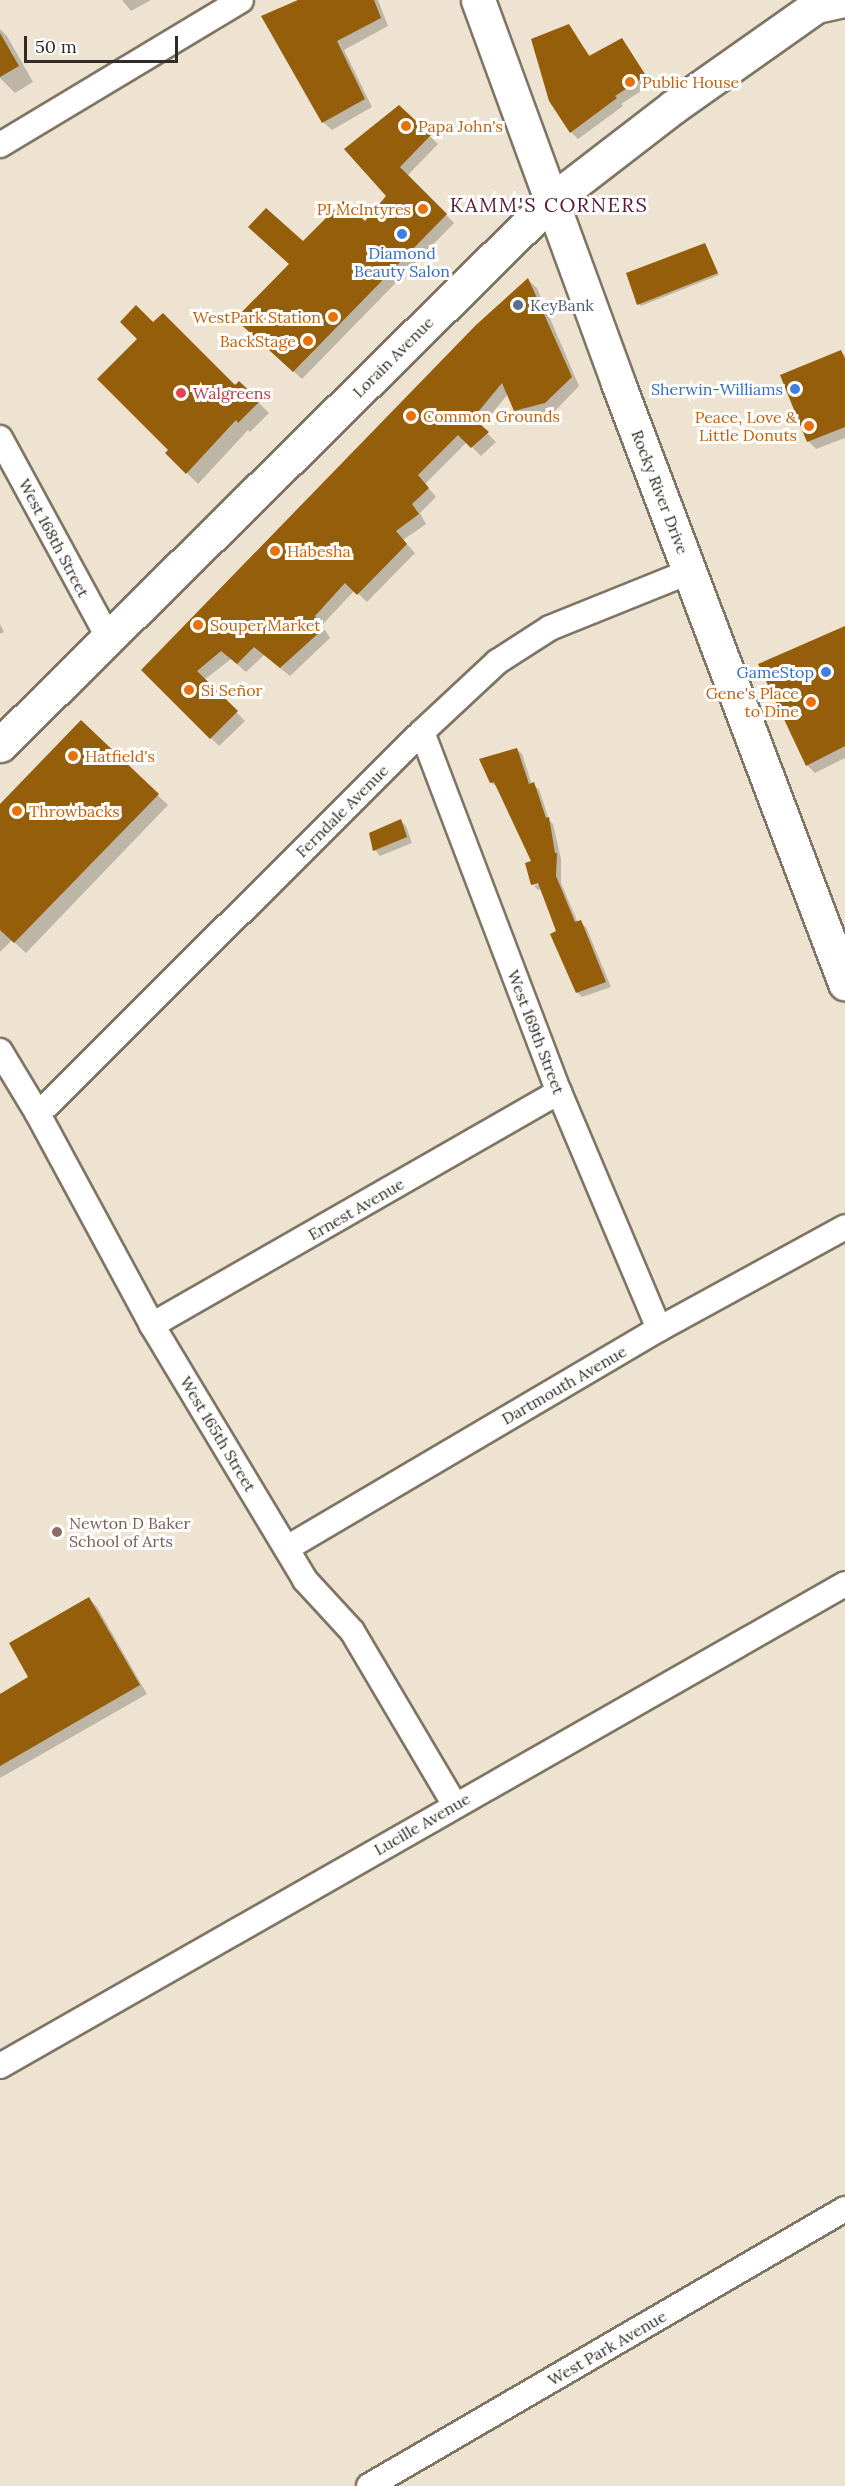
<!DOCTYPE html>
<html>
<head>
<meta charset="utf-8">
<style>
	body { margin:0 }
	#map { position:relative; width:845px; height:2486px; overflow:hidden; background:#ede3d0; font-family:Lora,serif }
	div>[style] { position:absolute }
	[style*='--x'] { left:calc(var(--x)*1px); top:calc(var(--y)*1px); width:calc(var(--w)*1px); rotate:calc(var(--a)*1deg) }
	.shadow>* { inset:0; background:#0003 }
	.building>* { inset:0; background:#945e0a }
	.roads { filter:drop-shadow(2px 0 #7f7564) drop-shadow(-2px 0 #7f7564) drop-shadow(0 2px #7f7564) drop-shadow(0 -2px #7f7564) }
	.street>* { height:24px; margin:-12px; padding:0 12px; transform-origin:12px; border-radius:12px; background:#fff }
	.primary>* { height:33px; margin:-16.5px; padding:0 16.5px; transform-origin:16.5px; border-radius:16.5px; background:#fff }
	.dots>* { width:16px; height:16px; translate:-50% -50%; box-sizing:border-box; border:3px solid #fff; border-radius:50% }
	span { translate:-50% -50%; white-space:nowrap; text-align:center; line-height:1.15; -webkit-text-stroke:6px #fff; paint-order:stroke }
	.food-label { font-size:16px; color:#c56008 }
	.left { translate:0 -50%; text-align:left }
	.right { translate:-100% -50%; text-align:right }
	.shop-label { font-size:16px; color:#366cbe }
	.service-label { font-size:16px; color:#4e5e75 }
	.street-label { font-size:16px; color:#312d26 }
	.health-label { font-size:16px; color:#be3a42 }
	.education-label { font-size:16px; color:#785e54 }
	.quarter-label { font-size:20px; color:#5a1937; letter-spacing:1.5px }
	.scale { position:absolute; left:24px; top:36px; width:154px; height:27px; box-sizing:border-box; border:3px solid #312d26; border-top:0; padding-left:8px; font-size:18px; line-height:21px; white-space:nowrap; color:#312d26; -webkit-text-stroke:4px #fff; paint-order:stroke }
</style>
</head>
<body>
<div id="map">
	<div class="shadow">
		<i style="clip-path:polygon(122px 0,151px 0,131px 11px)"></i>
		<i style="clip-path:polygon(301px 0,378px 0,388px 26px,344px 50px,372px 107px,332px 130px,323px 122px)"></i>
		<i style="clip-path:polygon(568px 26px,591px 57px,622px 39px,652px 84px,621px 104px,623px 106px,578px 139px,571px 132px)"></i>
		<i style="clip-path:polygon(0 29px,7px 36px,33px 82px,15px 93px,0 78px)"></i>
		<i style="clip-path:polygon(399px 107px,438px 144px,407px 176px,454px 223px,302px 379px,245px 327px,303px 244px,365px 223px,388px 196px)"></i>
		<i style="clip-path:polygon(705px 245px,719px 275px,641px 306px,639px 304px)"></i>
		<i style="clip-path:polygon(528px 280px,537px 288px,579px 386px,554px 412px,524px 419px,515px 411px,508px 394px,481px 427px,496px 442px,481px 456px,467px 442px,425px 484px,436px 497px,420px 513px,426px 524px,403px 540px,415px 553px,367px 602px,355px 590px,322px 625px,330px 638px,290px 676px,264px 655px,246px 672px,231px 659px,204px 680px,245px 721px,219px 746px,143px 670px)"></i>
		<i style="clip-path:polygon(153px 324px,235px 387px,239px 383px,269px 413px,250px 432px,248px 430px,198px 484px,167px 453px,170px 450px)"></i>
		<i style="clip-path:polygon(841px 352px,845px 356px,845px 438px,816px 449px,808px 441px)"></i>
		<i style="clip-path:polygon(0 624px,4px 632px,0 634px)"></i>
		<i style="clip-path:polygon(845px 626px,845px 758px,815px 773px,807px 765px)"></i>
		<i style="clip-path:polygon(81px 722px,168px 805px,26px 953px,12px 940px,0 952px,0 806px)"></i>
		<i style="clip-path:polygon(517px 749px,522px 754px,532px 785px,539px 789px,549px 820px,553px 824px,561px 859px,561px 883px,578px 923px,580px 922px,586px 927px,611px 987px,582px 997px,577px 992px,542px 889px,538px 890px,534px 886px,546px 883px,532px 885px,533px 862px,498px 787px,491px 783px)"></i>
		<i style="clip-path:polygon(401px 821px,406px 826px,412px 843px,380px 856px,375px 850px,371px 834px)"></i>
		<i style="clip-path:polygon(89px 1599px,97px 1607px,147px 1694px,0 1778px,0 1695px,30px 1678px)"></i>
	</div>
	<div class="building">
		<i style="clip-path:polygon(298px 0,374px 0,381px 18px,337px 41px,365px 99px,322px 123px,261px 16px)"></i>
		<i style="clip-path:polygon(569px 24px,589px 56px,622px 38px,646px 76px,615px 96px,617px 98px,570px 133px,549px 101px,531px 39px)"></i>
		<i style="clip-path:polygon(0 33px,19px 66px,0 77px)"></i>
		<i style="clip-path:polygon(399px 105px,431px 135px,400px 167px,447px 214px,293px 372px,235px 319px,289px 264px,248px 227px,266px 208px,303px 241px,343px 201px,365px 221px,386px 196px,344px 149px)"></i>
		<i style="clip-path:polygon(705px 243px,718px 273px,637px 305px,626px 273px)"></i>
		<i style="clip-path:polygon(528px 278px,572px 377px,545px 403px,514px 411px,502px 383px,473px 418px,489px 432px,471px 448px,458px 435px,418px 475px,429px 488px,412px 504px,419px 514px,396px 531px,407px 544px,357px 595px,345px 583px,315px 616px,323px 629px,280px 668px,254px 647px,237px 664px,221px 651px,197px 671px,238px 711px,210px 739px,141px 670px,476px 325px)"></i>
		<i style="clip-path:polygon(136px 305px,153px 322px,163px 313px,235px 385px,239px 381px,260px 401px,238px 423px,236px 420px,186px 474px,165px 453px,168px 450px,97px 379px,137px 339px,120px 322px)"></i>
		<i style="clip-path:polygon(841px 350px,845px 359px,845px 427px,807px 442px,780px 375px)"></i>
		<i style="clip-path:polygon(845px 626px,845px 746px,806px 766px,758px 664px)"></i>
		<i style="clip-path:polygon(81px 720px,159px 794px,14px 943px,0 930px,0 804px)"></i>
		<i style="clip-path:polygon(517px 748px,529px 784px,534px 782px,546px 818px,549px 817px,555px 853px,557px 853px,556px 876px,575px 922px,581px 920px,606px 982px,576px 993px,550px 934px,556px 931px,538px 883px,531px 885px,525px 863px,531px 861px,494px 782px,490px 783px,479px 759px)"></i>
		<i style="clip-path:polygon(401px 819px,407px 837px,373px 851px,369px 833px)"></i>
		<i style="clip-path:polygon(89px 1597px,140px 1685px,0 1766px,0 1694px,28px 1677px,9px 1643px)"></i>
	</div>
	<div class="roads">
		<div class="street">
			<i style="--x:0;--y:145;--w:281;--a:-31"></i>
			<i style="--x:0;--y:438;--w:229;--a:61.5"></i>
			<i style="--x:422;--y:732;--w:385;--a:69.2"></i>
			<i style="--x:559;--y:1092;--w:257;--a:67.1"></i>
			<i style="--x:0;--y:1051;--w:74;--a:58.9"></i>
			<i style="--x:38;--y:1114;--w:240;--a:61.6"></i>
			<i style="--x:152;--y:1325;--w:297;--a:59"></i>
			<i style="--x:305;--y:1580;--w:69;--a:47.3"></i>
			<i style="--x:352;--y:1631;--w:202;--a:59.4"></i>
			<i style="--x:38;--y:1114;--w:542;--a:-44.85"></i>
			<i style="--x:422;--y:732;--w:103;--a:-43"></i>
			<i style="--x:497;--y:662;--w:63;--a:-32.7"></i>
			<i style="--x:550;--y:628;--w:152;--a:-22"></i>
			<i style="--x:152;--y:1325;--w:469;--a:-29.8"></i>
			<i style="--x:287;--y:1548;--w:432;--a:-30.5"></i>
			<i style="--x:659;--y:1329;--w:212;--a:-28.7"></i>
			<i style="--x:0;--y:2066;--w:973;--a:-29.7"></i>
			<i style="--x:369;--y:2486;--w:551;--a:-30.2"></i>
		</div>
		<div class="primary">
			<i style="--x:478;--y:0;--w:408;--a:69.9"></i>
			<i style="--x:618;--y:383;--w:642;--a:69.28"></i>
			<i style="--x:0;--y:745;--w:774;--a:-44.63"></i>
			<i style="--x:551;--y:201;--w:154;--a:-37.6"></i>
			<i style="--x:673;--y:107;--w:175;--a:-35.2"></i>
			<i style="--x:816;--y:6;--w:29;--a:-12"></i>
		</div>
	</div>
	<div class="dots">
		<i style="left:630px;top:82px;background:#e8710a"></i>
		<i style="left:406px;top:126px;background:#e8710a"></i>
		<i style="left:423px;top:209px;background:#e8710a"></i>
		<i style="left:402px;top:234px;background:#3f7fe0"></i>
		<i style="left:518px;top:305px;background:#5c6f8a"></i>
		<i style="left:333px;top:317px;background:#e8710a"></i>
		<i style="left:308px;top:341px;background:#e8710a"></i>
		<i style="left:795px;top:389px;background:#3f7fe0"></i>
		<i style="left:181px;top:393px;background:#e0444e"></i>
		<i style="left:411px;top:416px;background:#e8710a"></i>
		<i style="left:809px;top:426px;background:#e8710a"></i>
		<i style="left:275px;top:551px;background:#e8710a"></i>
		<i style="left:198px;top:625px;background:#e8710a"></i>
		<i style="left:826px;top:672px;background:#3f7fe0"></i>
		<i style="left:189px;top:690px;background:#e8710a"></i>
		<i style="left:811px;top:702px;background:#e8710a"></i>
		<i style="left:73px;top:756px;background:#e8710a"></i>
		<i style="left:17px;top:811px;background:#e8710a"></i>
		<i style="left:57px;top:1532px;background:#8d6e63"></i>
	</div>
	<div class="food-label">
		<span class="left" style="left:642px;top:82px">Public House</span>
		<span class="left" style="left:418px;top:126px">Papa John's</span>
		<span class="right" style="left:411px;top:209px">PJ McIntyres</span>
		<span class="right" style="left:321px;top:317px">WestPark Station</span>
		<span class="right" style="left:296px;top:341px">BackStage</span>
		<span class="left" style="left:423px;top:416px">Common Grounds</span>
		<span class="right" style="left:797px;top:426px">Peace, Love &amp;<br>Little Donuts</span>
		<span class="left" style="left:287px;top:551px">Habesha</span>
		<span class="left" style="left:210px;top:625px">Souper Market</span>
		<span class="left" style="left:201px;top:690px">Si Señor</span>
		<span class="right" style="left:799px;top:702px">Gene's Place<br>to Dine</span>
		<span class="left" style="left:85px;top:756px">Hatfield's</span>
		<span class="left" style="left:29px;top:811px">Throwbacks</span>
	</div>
	<div class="shop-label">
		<span style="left:402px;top:262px">Diamond<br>Beauty Salon</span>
		<span class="right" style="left:783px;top:389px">Sherwin-Williams</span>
		<span class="right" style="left:814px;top:672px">GameStop</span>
	</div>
	<div class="service-label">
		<span class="left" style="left:530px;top:305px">KeyBank</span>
	</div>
	<div class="street-label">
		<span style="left:393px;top:357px;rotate:-45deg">Lorain Avenue</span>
		<span style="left:660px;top:492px;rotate:69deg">Rocky River Drive</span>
		<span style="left:54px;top:538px;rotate:62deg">West 168th Street</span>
		<span style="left:342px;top:811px;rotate:-45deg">Ferndale Avenue</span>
		<span style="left:536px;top:1032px;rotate:69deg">West 169th Street</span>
		<span style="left:356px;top:1209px;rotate:-30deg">Ernest Avenue</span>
		<span style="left:564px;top:1385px;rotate:-30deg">Dartmouth Avenue</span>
		<span style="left:218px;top:1434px;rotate:59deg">West 165th Street</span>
		<span style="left:422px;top:1824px;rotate:-30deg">Lucille Avenue</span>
		<span style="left:607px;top:2348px;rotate:-30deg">West Park Avenue</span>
	</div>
	<div class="health-label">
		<span class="left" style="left:193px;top:393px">Walgreens</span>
	</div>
	<div class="education-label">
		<span class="left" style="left:69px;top:1532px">Newton D Baker<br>School of Arts</span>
	</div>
	<div class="quarter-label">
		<span style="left:549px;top:204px">KAMM'S CORNERS</span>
	</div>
	<div class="scale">50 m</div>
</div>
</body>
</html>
